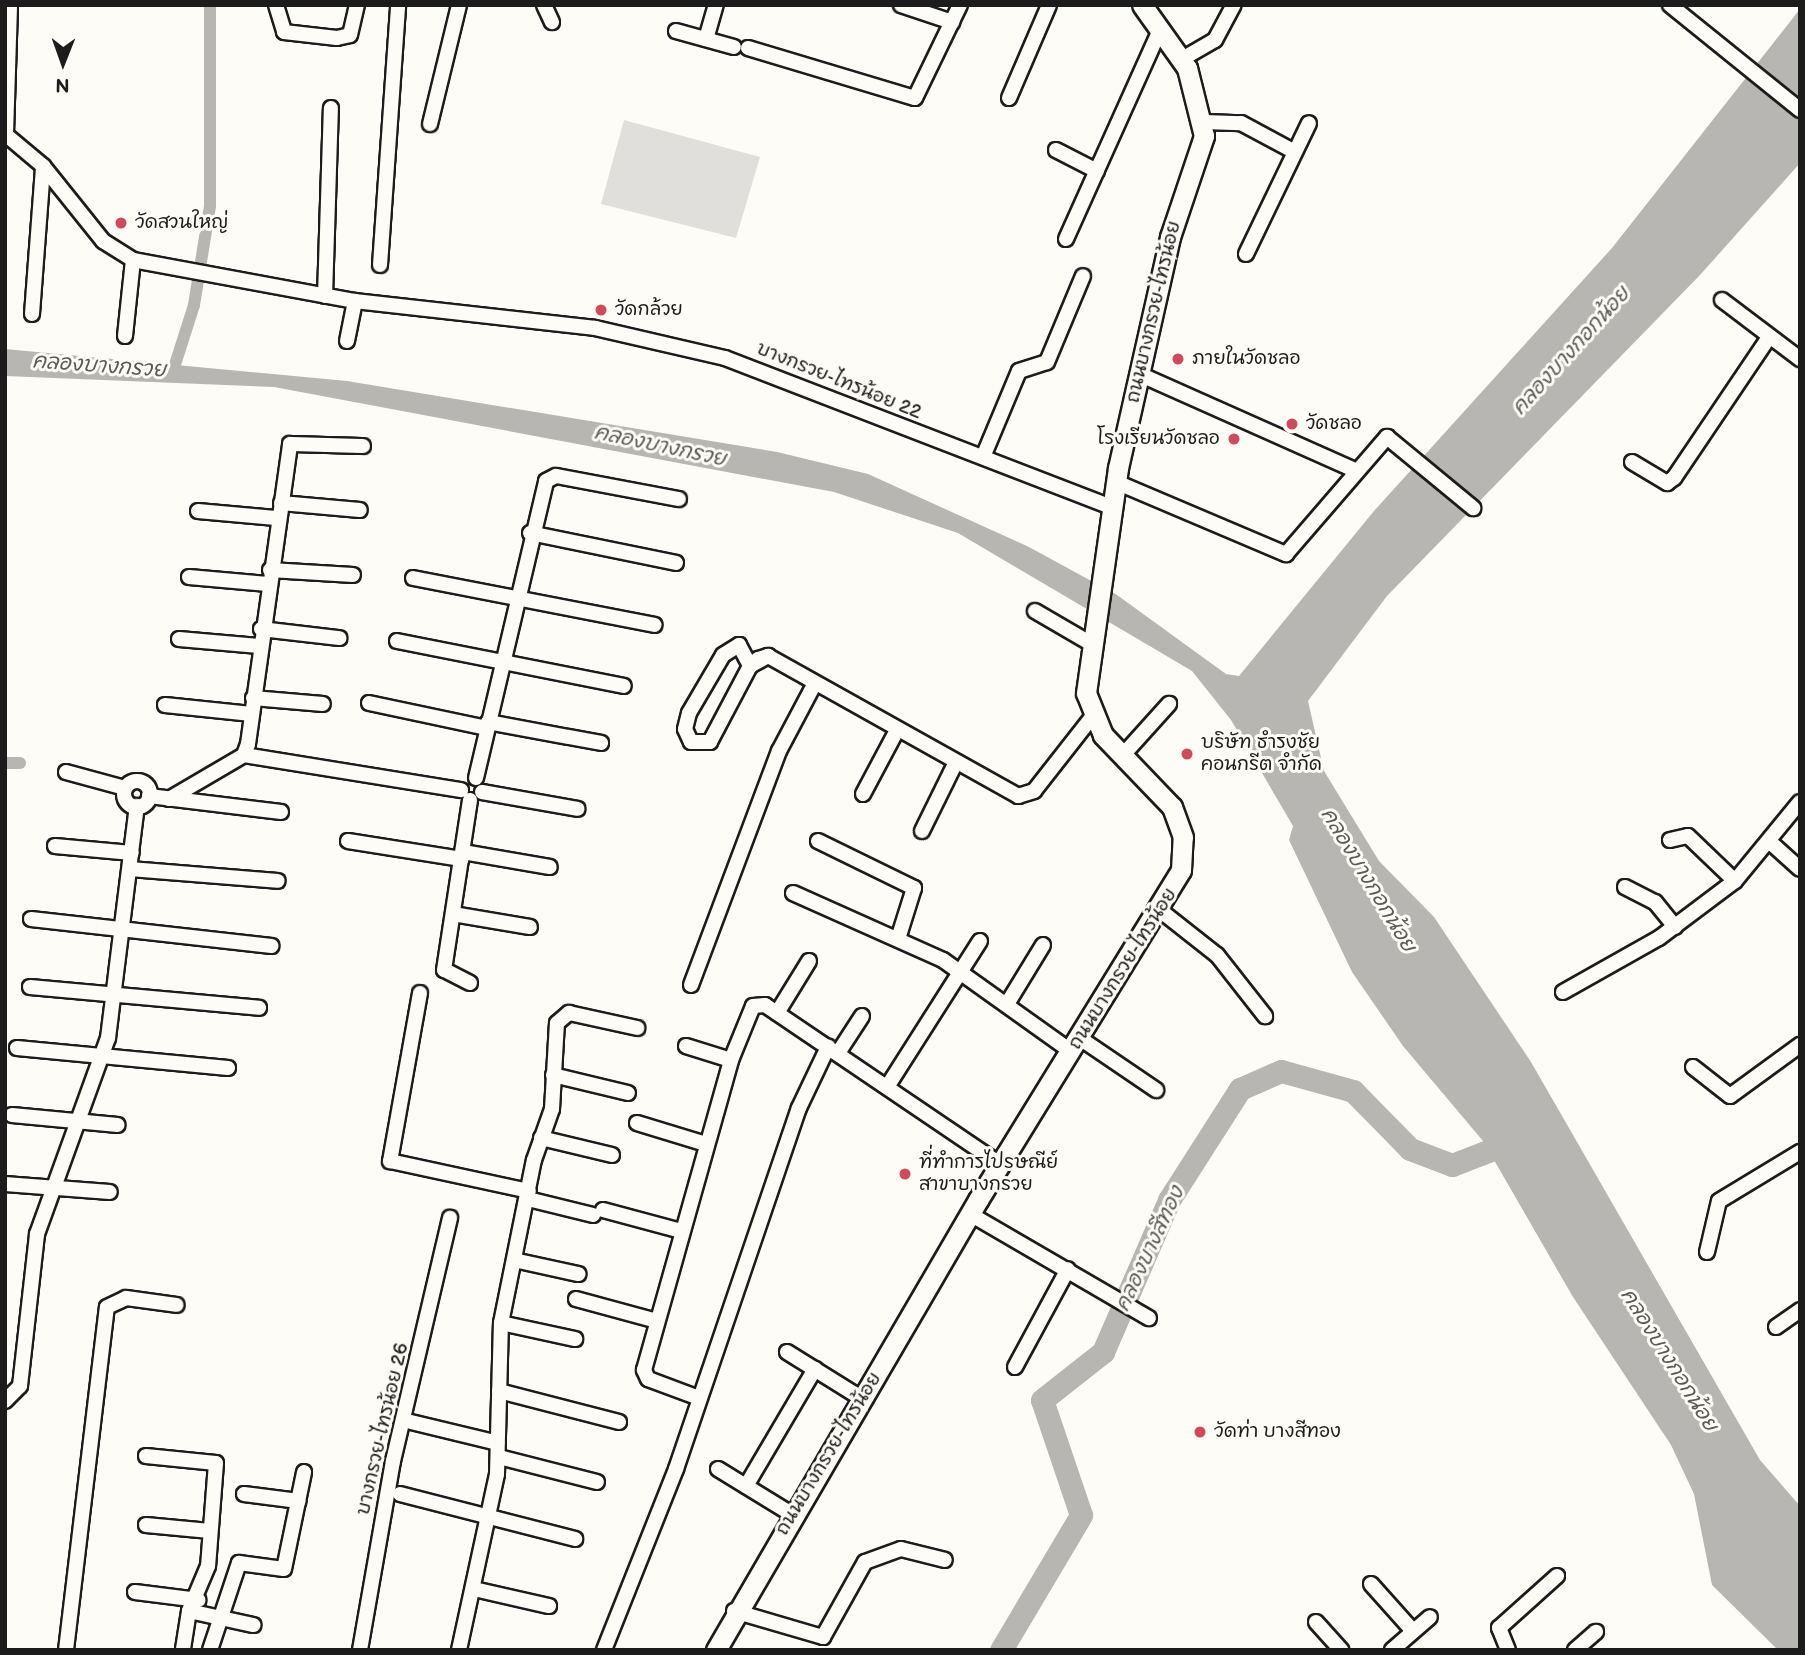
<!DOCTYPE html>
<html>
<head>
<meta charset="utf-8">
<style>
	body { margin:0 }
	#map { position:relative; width:1805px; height:1655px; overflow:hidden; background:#fdfcf7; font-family:"Balsamiq Sans","Playpen Sans Thai",sans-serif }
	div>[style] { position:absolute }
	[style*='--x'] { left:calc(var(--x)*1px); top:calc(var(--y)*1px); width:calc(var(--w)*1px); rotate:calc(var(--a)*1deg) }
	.green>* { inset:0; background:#e0dfdb }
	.water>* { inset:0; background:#b7b6b2 }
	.canal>* { height:12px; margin:-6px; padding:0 6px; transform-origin:6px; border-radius:6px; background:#b7b6b2 }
	.river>* { height:23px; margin:-11.5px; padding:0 11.5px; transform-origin:11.5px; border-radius:11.5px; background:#b7b6b2 }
	.roads { filter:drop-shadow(2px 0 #1c1c1c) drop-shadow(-2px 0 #1c1c1c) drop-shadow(0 2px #1c1c1c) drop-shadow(0 -2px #1c1c1c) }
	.minor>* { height:14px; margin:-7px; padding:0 7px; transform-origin:7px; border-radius:7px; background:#fdfcf7 }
	.minor>.ring { margin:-7px; padding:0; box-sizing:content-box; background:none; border:14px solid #fdfcf7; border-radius:50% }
	.major>* { height:19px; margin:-9.5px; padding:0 9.5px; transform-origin:9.5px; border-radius:9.5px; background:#fdfcf7 }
	.dots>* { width:19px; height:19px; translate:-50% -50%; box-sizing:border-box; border:4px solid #fdfcf7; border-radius:50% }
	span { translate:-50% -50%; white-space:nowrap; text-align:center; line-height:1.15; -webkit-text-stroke:6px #fdfcf7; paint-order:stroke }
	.poi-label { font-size:19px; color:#1c1c1c }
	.left { translate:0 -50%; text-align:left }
	.right { translate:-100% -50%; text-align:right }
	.street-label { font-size:19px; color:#1c1c1c }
	.water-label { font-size:21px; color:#5a5a58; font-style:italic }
	.frame { position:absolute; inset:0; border:7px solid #1c1c1c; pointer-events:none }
	.north { position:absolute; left:28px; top:28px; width:70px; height:70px; -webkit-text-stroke:5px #fdfcf7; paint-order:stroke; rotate:181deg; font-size:19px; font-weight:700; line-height:28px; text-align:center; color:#1c1c1c }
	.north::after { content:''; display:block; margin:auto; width:24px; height:32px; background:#1c1c1c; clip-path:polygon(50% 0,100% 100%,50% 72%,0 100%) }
</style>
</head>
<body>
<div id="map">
	<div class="green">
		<i style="clip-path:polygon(624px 120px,760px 157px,736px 238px,601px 204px)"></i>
	</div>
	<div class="water">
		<i style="clip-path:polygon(1800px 9px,1800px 163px,1700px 275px,1387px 596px,1308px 701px,1324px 771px,1379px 861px,1434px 917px,1531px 1062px,1760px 1460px,1800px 1506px,1800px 1650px,1778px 1650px,1712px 1585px,1694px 1494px,1671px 1445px,1573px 1297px,1483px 1141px,1403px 1046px,1352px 972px,1289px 840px,1293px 826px,1231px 720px,1192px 671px,958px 533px,834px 492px,274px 387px,5px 376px,5px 349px,347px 381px,777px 452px,868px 474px,1029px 547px,1117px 595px,1226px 674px,1239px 676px,1374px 511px,1612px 248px)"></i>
	</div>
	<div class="canal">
		<i style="--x:173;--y:371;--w:69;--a:-72.3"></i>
		<i style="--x:194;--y:305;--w:100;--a:-80.8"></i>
		<i style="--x:210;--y:206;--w:201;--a:-90"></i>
		<i style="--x:5;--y:763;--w:15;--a:0"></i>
	</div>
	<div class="river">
		<i style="--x:1001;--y:1650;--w:157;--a:-59.3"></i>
		<i style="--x:1081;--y:1515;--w:121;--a:-108.7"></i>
		<i style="--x:1042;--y:1400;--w:78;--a:-38.2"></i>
		<i style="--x:1103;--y:1352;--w:166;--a:-66.5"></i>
		<i style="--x:1169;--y:1200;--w:132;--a:-57.4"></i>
		<i style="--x:1240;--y:1089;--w:45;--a:-23.7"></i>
		<i style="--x:1281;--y:1071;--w:75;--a:15.5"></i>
		<i style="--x:1353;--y:1091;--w:81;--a:45.5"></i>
		<i style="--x:1410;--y:1149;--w:45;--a:20.9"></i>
		<i style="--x:1452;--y:1165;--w:72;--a:-21.2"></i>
	</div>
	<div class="roads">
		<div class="minor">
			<i style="--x:276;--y:5;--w:28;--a:73"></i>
			<i style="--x:284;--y:32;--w:53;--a:6.5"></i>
			<i style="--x:337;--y:38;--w:13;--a:-13"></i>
			<i style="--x:350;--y:35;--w:31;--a:-77"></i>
			<i style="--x:544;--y:5;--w:19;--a:65"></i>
			<i style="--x:901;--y:5;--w:54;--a:18.4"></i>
			<i style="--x:1670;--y:5;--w:167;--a:38.9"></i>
			<i style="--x:676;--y:31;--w:60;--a:15.4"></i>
			<i style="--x:706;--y:39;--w:35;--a:-74"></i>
			<i style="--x:748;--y:48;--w:174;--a:16.7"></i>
			<i style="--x:915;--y:98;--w:103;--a:-64.2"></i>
			<i style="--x:1182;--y:59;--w:38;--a:-30"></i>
			<i style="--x:1215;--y:40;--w:40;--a:-62"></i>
			<i style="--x:1009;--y:98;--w:101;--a:-66.7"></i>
			<i style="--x:1204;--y:122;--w:37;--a:2"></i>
			<i style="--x:1241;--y:123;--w:61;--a:28.2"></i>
			<i style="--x:430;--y:124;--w:122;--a:-76.3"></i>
			<i style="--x:5;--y:134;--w:50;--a:40.1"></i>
			<i style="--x:43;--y:166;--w:96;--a:51.3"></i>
			<i style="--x:103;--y:241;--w:36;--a:32"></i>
			<i style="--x:133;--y:260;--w:226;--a:10.5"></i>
			<i style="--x:355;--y:301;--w:242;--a:6.4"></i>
			<i style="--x:595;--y:328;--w:133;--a:13"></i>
			<i style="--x:725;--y:358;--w:415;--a:21.1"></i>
			<i style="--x:6;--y:134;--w:129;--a:-88.2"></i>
			<i style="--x:1056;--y:150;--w:46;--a:27.1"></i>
			<i style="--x:1066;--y:239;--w:231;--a:-65.8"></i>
			<i style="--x:1246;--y:254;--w:145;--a:-64.3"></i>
			<i style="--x:380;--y:265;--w:261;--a:-86"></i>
			<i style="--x:325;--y:296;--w:188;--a:-88.2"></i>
			<i style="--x:1722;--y:300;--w:98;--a:37.1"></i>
			<i style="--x:32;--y:314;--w:148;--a:-85.7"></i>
			<i style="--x:125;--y:336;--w:76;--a:-84"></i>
			<i style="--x:347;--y:341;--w:41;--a:-78.7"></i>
			<i style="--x:1139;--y:374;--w:236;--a:24"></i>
			<i style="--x:983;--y:457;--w:93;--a:-67.3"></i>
			<i style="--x:1019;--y:371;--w:29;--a:-18"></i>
			<i style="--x:1047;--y:362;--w:93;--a:-67.3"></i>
			<i style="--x:1632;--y:462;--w:41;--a:31"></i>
			<i style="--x:1667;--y:483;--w:9;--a:-36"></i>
			<i style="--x:1674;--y:478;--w:166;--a:-56"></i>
			<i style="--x:1116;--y:482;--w:185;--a:23"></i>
			<i style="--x:1286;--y:554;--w:155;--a:-49.2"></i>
			<i style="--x:1387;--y:437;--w:112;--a:39.5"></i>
			<i style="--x:281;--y:503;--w:79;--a:5.1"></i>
			<i style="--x:198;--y:511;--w:78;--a:5.1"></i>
			<i style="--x:530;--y:533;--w:149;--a:11.6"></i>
			<i style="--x:270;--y:570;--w:83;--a:3.4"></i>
			<i style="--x:189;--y:577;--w:79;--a:5.1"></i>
			<i style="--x:413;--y:578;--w:246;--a:11"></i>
			<i style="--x:1035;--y:611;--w:64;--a:30.2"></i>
			<i style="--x:261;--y:629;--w:79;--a:6.6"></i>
			<i style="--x:179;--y:639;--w:80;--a:5"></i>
			<i style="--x:397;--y:641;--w:231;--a:11.2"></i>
			<i style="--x:768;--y:656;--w:10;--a:163"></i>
			<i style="--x:758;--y:659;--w:11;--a:139"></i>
			<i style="--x:750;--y:666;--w:86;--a:117.8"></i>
			<i style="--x:710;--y:742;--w:19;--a:180"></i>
			<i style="--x:691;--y:742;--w:14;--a:-115"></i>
			<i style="--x:685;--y:729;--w:16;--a:-76"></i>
			<i style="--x:689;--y:713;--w:67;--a:-59.6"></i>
			<i style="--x:723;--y:655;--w:19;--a:-32"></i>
			<i style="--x:739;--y:645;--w:24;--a:62"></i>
			<i style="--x:750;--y:666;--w:21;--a:-29"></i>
			<i style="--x:768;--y:656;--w:287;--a:29.2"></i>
			<i style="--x:1018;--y:796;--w:17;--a:-17"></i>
			<i style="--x:1034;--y:791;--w:94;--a:-51.9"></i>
			<i style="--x:253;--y:698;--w:70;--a:4.9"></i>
			<i style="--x:369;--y:703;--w:121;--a:12"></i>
			<i style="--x:165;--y:705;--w:87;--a:5.9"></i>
			<i style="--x:488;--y:722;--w:115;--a:10.5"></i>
			<i style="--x:244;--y:755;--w:220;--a:9.2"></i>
			<i style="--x:1123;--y:755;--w:69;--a:-48"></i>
			<i style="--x:66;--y:772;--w:61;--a:15.2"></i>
			<i style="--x:476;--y:778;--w:305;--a:-76.7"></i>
			<i style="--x:546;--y:481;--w:11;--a:-27"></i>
			<i style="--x:556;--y:476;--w:125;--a:10.6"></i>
			<i class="ring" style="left:124px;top:781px;width:12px;height:12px"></i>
			<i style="--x:482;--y:792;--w:97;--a:10"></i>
			<i style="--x:863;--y:794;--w:72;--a:-62"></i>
			<i style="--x:149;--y:796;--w:133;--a:6.9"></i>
			<i style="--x:169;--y:799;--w:87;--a:-30.4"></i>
			<i style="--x:244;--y:755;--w:12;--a:-70"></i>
			<i style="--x:248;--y:744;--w:303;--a:-82"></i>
			<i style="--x:290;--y:444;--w:73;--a:1.6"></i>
			<i style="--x:922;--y:831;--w:77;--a:-63.8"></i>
			<i style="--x:1670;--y:840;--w:18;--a:-13"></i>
			<i style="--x:1688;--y:836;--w:65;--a:43.8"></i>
			<i style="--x:348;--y:841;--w:115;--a:9"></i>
			<i style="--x:818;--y:841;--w:107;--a:26.1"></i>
			<i style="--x:914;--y:888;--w:50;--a:107.4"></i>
			<i style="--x:1770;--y:842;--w:40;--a:42"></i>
			<i style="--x:55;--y:846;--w:77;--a:5.2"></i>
			<i style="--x:463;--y:852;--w:88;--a:9.8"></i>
			<i style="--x:130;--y:869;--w:148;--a:4.6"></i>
			<i style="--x:1625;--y:887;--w:34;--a:27"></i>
			<i style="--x:1655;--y:902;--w:32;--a:51"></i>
			<i style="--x:793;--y:893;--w:164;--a:24.1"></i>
			<i style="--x:943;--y:960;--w:158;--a:35.5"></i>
			<i style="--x:1161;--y:911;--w:71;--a:38.2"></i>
			<i style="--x:1217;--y:955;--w:78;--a:51.8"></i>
			<i style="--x:453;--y:914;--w:78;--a:9.6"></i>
			<i style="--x:31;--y:919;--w:242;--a:6.4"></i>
			<i style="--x:470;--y:983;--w:29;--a:-153"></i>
			<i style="--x:444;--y:970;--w:172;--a:-81.3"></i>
			<i style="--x:691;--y:985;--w:250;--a:-69.4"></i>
			<i style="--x:779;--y:751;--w:75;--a:-62.1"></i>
			<i style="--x:30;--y:987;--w:230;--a:5.2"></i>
			<i style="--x:1563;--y:992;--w:110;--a:-29.4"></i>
			<i style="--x:1659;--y:938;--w:95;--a:-36.9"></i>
			<i style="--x:1735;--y:881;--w:102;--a:-50.6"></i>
			<i style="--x:420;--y:993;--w:171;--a:100.1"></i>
			<i style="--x:390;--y:1161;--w:142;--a:12.2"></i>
			<i style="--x:1007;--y:1004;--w:69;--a:-58.6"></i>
			<i style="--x:777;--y:1013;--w:61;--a:-58.4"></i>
			<i style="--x:1081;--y:1039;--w:91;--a:34.2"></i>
			<i style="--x:686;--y:1046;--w:47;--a:17.3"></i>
			<i style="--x:17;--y:1048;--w:212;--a:5.4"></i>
			<i style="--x:838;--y:1053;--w:44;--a:-57"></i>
			<i style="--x:1693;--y:1067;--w:47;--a:38.1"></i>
			<i style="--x:1730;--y:1096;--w:87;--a:-36.1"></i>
			<i style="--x:553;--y:1075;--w:77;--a:13.5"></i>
			<i style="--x:887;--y:1087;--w:173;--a:-57.5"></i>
			<i style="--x:12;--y:1115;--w:106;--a:5.4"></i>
			<i style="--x:637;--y:1123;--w:72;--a:16.9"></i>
			<i style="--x:541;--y:1138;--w:73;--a:13.5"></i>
			<i style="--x:5;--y:1184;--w:105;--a:4.4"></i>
			<i style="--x:528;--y:1199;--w:67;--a:13.8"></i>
			<i style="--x:603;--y:1210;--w:81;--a:15.1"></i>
			<i style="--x:970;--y:1214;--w:207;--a:30.2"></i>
			<i style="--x:1707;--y:1252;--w:52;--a:-76.8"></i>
			<i style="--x:1719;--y:1201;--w:95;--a:-31.2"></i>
			<i style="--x:514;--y:1260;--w:66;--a:12.3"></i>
			<i style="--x:576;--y:1299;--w:84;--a:15.2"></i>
			<i style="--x:501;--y:1323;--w:76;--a:12.2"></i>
			<i style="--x:1776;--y:1327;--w:29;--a:-35"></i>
			<i style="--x:787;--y:1352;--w:87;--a:31.9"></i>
			<i style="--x:1015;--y:1367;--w:111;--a:-61.6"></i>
			<i style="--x:499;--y:1391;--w:124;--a:14.5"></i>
			<i style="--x:699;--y:1398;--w:54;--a:-159.6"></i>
			<i style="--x:648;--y:1379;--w:10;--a:-114"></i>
			<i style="--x:644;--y:1370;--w:322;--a:-74.3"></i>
			<i style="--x:731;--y:1060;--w:58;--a:-67.8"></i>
			<i style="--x:753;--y:1006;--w:12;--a:-5"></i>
			<i style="--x:765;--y:1005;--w:285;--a:34.1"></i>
			<i style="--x:5;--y:1401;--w:21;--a:-45"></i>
			<i style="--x:20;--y:1386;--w:153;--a:-83.6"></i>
			<i style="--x:37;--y:1234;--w:208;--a:-70.1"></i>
			<i style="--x:108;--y:1038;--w:234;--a:-82.9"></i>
			<i style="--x:411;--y:1422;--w:89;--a:13.6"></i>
			<i style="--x:146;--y:1456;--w:70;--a:5.7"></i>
			<i style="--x:216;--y:1463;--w:103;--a:94.4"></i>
			<i style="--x:208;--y:1566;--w:49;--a:112.9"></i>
			<i style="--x:189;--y:1611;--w:39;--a:99"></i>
			<i style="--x:499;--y:1457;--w:101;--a:14.3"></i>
			<i style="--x:718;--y:1469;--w:88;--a:31.5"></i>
			<i style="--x:746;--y:1486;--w:136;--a:-59.5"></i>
			<i style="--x:244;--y:1494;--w:55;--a:7.3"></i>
			<i style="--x:400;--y:1494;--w:181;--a:14.4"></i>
			<i style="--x:146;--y:1525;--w:64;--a:5.4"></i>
			<i style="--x:1371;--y:1584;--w:63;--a:48.2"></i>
			<i style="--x:474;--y:1589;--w:77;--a:12.8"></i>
			<i style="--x:135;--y:1592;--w:64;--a:7.2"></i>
			<i style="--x:189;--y:1611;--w:66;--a:12.3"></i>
			<i style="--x:734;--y:1611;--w:93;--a:16.3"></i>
			<i style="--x:823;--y:1637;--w:86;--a:-60.8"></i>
			<i style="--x:865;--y:1562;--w:38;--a:-20"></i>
			<i style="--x:901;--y:1549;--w:45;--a:14"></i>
			<i style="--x:1316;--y:1622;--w:38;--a:48"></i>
			<i style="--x:66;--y:1650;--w:345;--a:-83.2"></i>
			<i style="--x:107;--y:1307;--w:21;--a:-25"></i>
			<i style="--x:126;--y:1298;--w:51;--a:7.8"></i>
			<i style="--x:210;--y:1650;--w:92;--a:-71.6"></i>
			<i style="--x:239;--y:1563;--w:45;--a:7.6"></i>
			<i style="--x:284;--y:1569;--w:99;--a:-78.3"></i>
			<i style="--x:360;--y:1650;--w:192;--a:-80.1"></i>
			<i style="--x:393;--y:1461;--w:250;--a:-76.8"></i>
			<i style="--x:459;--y:1650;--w:180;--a:-77.8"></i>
			<i style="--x:497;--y:1474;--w:151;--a:-88.5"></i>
			<i style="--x:501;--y:1323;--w:166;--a:-78.6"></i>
			<i style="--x:534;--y:1160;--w:54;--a:-70.6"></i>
			<i style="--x:552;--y:1109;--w:86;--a:-86.7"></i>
			<i style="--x:557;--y:1023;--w:16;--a:-40"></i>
			<i style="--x:569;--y:1013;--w:70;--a:12.4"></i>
			<i style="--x:604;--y:1650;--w:195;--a:-68.3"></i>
			<i style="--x:676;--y:1469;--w:381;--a:-71.2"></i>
			<i style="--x:799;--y:1108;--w:68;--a:-64.6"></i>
			<i style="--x:1392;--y:1650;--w:50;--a:-41"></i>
			<i style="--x:1508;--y:1650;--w:24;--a:-112"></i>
			<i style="--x:1499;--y:1628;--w:78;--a:-41.9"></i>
			<i style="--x:1575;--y:1650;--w:28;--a:-41"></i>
		</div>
		<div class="major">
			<i style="--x:716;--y:1650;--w:521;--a:-59.79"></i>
			<i style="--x:978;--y:1200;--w:387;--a:-58.4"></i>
			<i style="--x:1181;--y:870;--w:33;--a:-87"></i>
			<i style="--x:1183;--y:837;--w:32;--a:-110"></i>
			<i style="--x:1172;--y:807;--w:100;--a:-133.8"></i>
			<i style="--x:1103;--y:735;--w:45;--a:-112"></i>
			<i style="--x:1086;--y:693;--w:227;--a:-81.9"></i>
			<i style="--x:1118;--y:468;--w:237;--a:-77.3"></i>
			<i style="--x:1170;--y:237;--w:107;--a:-71.4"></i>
			<i style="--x:1204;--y:136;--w:70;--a:-104"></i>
			<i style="--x:1187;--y:68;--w:77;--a:-125.5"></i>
		</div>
	</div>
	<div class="dots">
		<i style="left:121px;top:223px;background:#d1495b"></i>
		<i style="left:601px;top:310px;background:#d1495b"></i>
		<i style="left:1178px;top:359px;background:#d1495b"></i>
		<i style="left:1292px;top:424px;background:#d1495b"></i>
		<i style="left:1234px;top:439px;background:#d1495b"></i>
		<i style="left:1187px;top:754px;background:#d1495b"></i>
		<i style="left:905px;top:1174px;background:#d1495b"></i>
		<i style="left:1200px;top:1432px;background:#d1495b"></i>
	</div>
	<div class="poi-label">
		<span class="left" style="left:135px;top:223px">วัดสวนใหญ่</span>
		<span class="left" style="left:615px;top:310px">วัดกล้วย</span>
		<span class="left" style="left:1192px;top:359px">ภายในวัดชลอ</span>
		<span class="left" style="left:1306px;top:424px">วัดชลอ</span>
		<span class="right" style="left:1220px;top:439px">โรงเรียนวัดชลอ</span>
		<span class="left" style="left:1201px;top:754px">บริษัท ธำรงชัย<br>คอนกรีต จำกัด</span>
		<span class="left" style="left:919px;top:1174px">ที่ทำการไปรษณีย์<br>สาขาบางกรวย</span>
		<span class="left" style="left:1214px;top:1432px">วัดท่า บางสีทอง</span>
	</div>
	<div class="street-label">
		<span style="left:1154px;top:312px;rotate:-77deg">ถนนบางกรวย-ไทรน้อย</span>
		<span style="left:839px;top:381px;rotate:22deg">บางกรวย-ไทรน้อย 22</span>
		<span style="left:1123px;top:969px;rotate:-58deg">ถนนบางกรวย-ไทรน้อย</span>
		<span style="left:383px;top:1429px;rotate:-77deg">บางกรวย-ไทรน้อย 26</span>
		<span style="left:829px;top:1454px;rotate:-59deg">ถนนบางกรวย-ไทรน้อย</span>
	</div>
	<div class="water-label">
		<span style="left:1571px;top:351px;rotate:-48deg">คลองบางกอกน้อย</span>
		<span style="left:99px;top:366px;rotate:4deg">คลองบางกรวย</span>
		<span style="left:660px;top:446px;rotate:12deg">คลองบางกรวย</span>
		<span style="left:1368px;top:880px;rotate:59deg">คลองบางกอกน้อย</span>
		<span style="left:1150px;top:1249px;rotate:-65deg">คลองบางสีทอง</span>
		<span style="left:1669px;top:1360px;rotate:58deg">คลองบางกอกน้อย</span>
	</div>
	<div class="frame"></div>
	<div class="north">N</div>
</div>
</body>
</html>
